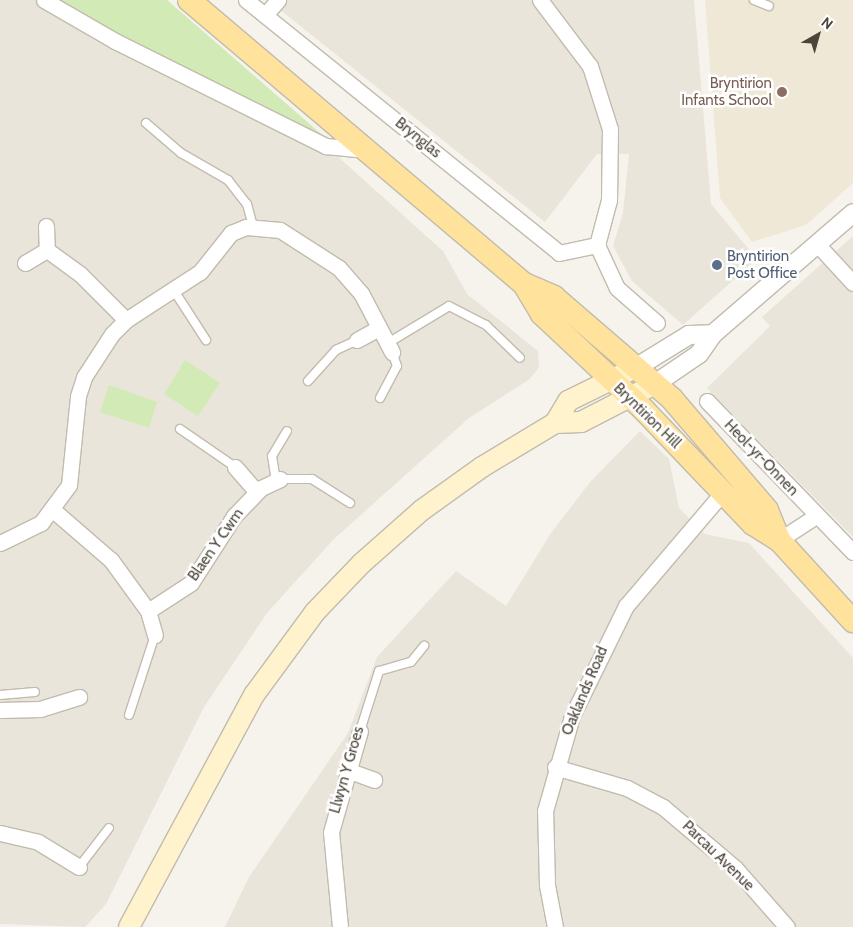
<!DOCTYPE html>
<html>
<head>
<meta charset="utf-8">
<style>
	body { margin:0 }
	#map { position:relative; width:853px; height:927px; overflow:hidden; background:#f6f3ec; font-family:Cabin,sans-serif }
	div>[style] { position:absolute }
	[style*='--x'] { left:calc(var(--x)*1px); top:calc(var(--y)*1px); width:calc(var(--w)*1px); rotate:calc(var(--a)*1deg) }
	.residential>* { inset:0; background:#eae5da }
	.education>* { inset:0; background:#efe8d6 }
	.green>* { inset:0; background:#d2eab5 }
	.roads { filter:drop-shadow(1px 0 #c2bbae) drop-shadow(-1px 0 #c2bbae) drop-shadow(0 1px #c2bbae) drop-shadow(0 -1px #c2bbae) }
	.service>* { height:8px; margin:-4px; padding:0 4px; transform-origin:4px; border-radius:4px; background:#fff }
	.minor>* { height:15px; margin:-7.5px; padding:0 7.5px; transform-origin:7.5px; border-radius:7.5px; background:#fff }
	.tertiary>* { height:18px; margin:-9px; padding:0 9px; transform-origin:9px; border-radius:9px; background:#fff }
	.secondary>* { height:20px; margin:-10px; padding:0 10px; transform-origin:10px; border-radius:10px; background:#fff3cd }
	.primary>* { height:22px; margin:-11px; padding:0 11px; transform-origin:11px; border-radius:11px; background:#ffe39c }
	.dots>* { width:14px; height:14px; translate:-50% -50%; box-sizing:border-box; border:2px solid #fff; border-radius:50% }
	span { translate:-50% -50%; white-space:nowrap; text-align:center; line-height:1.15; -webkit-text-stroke:5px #fff; paint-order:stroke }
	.education-label { font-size:15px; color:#785e54 }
	.right { translate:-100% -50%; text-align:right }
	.street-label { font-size:15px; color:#4b4439 }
	.service-label { font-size:15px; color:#4e5e75 }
	.left { translate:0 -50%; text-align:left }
	.north { position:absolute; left:793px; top:10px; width:50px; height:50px; -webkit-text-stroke:4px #fff; paint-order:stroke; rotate:38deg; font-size:14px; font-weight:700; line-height:20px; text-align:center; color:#4b4439 }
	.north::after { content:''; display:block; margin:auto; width:18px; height:22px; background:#4b4439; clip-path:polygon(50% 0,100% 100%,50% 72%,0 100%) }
</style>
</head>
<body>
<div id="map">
	<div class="residential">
		<i style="clip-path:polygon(0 0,44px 0,326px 146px,443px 251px,467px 294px,538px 351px,539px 367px,530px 379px,469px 418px,334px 539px,267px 613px,204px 707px,106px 904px,85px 927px,0 924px)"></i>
		<i style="clip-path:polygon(268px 0,694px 0,711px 204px,757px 259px,683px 325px,632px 281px,613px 246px,623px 213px,629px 154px,597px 154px,545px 222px)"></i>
		<i style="clip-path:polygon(853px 236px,853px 537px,707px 388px,770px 326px,762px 317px)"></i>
		<i style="clip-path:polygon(640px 431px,669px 459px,679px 508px,705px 534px,749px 543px,853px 658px,853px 927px,225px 927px,249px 877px,348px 733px,377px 657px,456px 571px,506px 606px,551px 533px,591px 481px)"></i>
	</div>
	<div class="education">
		<i style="clip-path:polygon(705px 0,853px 0,853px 183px,806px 225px,752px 242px,720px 198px)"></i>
	</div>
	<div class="green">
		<i style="clip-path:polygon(56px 0,167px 0,327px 139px,110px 32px)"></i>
		<i style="clip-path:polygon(185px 360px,220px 383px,198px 416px,164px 394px)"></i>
		<i style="clip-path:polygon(109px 385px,157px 402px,149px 428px,100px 412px)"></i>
	</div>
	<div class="roads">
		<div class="service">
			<i style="--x:754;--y:0;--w:16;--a:22"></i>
			<i style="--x:146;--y:123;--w:46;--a:40.6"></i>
			<i style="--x:181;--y:153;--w:54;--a:29.9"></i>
			<i style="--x:228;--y:180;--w:31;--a:52"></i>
			<i style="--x:247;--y:204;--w:24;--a:75"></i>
			<i style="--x:173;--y:289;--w:61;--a:57.1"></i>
			<i style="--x:388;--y:343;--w:71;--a:-31.2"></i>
			<i style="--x:449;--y:306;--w:42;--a:27.2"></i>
			<i style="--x:486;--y:325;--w:47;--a:44.1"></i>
			<i style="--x:308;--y:381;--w:42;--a:-47.9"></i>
			<i style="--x:336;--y:350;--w:23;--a:-25"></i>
			<i style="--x:380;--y:398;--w:36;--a:-62"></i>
			<i style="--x:397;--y:366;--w:15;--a:-110"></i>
			<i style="--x:180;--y:429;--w:67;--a:34.6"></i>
			<i style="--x:280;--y:479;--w:32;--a:0"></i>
			<i style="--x:312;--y:479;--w:45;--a:32.3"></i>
			<i style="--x:276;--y:481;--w:25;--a:-99"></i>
			<i style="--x:272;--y:456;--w:29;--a:-59"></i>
			<i style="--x:0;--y:695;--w:35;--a:-5"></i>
			<i style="--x:129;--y:715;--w:84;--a:-72"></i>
			<i style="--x:360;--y:731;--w:63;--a:-72.4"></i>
			<i style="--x:379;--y:671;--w:33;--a:-16"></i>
			<i style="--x:411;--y:662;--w:21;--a:-51"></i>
			<i style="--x:79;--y:867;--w:49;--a:-52.4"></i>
		</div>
		<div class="minor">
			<i style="--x:44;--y:0;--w:82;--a:30"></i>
			<i style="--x:115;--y:41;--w:236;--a:26.5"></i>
			<i style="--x:326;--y:146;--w:41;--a:5.6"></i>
			<i style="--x:246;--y:0;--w:402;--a:38.9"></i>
			<i style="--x:559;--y:253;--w:39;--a:-12"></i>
			<i style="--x:540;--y:0;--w:83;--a:52.9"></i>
			<i style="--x:590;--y:66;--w:66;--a:72.4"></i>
			<i style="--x:610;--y:129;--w:71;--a:90.8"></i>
			<i style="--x:609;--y:200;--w:47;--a:104.9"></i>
			<i style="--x:265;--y:15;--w:20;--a:-49"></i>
			<i style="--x:46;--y:226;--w:24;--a:88"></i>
			<i style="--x:47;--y:250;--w:41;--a:36"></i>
			<i style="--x:80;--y:274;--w:65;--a:45"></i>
			<i style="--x:817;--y:244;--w:53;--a:47.3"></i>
			<i style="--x:597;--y:245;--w:47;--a:65.1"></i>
			<i style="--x:617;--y:288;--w:53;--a:41.2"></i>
			<i style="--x:25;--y:263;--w:26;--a:-31"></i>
			<i style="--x:357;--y:340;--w:25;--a:-29"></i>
			<i style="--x:707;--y:401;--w:210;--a:46"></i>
			<i style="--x:235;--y:467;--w:33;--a:49"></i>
			<i style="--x:53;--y:510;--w:77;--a:40.8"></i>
			<i style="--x:111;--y:560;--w:63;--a:54"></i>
			<i style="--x:148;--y:611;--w:25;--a:74"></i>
			<i style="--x:779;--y:540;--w:44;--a:-33"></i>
			<i style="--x:0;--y:543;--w:46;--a:-26"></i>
			<i style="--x:41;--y:523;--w:47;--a:-53.6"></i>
			<i style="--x:69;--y:485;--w:89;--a:-84.2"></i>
			<i style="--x:78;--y:396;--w:20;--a:-72"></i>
			<i style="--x:84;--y:377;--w:51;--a:-56.9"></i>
			<i style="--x:112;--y:334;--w:20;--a:-45"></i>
			<i style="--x:126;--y:320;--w:88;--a:-33"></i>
			<i style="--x:200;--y:272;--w:50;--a:-51.5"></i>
			<i style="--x:231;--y:233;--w:16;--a:-22"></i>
			<i style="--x:246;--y:227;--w:34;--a:5"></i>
			<i style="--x:280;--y:230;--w:70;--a:32.8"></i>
			<i style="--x:339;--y:268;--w:33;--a:49"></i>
			<i style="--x:361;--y:293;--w:67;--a:62.3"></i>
			<i style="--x:148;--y:611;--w:51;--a:-33.1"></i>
			<i style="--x:191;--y:583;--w:80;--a:-57.3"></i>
			<i style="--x:234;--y:516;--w:39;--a:-46"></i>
			<i style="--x:261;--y:488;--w:21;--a:-25"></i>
			<i style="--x:0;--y:710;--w:40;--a:-1.4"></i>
			<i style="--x:40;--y:709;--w:41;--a:-17.1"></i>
			<i style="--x:555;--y:767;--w:75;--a:16.3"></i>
			<i style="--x:627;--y:788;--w:41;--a:27.8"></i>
			<i style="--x:663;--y:807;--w:96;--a:40.3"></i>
			<i style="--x:736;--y:869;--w:77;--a:48.7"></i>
			<i style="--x:347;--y:770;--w:29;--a:20"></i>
			<i style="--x:0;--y:833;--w:39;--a:13"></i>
			<i style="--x:38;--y:842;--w:48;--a:31.4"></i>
			<i style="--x:340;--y:927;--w:95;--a:-95.4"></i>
			<i style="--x:331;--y:832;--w:105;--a:-74"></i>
			<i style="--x:555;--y:927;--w:43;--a:-100.8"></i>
			<i style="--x:547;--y:885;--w:74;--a:-91.5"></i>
			<i style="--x:545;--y:811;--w:99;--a:-74.1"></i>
			<i style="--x:572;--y:716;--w:123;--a:-63.9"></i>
			<i style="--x:626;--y:606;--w:150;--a:-49.6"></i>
		</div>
		<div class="tertiary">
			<i style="--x:637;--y:367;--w:61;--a:-31.6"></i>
			<i style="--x:689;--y:335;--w:24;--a:-2"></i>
			<i style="--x:655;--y:384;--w:53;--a:-34.3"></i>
			<i style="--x:699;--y:354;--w:24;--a:-55"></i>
			<i style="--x:713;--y:334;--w:185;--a:-40.8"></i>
		</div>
		<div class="secondary">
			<i style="--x:555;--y:423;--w:26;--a:-59"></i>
			<i style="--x:568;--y:401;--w:77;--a:-26.2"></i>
			<i style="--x:129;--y:927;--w:264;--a:-61.7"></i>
			<i style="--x:254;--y:695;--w:103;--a:-53.7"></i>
			<i style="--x:315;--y:612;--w:68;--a:-46.2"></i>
			<i style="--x:362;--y:563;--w:80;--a:-41.5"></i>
			<i style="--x:422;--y:510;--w:74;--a:-35.6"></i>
			<i style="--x:482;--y:467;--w:85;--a:-31.1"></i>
			<i style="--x:555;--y:423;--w:26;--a:-2"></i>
			<i style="--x:581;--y:422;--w:83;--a:-27.2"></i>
		</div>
		<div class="primary">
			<i style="--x:189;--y:0;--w:439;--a:40.3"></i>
			<i style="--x:524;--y:284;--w:33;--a:23"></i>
			<i style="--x:554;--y:297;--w:156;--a:40.8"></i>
			<i style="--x:672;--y:399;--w:146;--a:49.4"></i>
			<i style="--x:767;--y:510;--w:32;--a:68"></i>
			<i style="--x:524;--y:284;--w:35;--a:59"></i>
			<i style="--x:542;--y:314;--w:139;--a:43.2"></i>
			<i style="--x:643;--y:409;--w:159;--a:46.3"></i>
			<i style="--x:753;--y:524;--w:31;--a:32"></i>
			<i style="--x:779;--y:540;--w:110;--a:47.6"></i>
		</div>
	</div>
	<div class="dots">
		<i style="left:782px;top:92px;background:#8d6e63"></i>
		<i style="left:717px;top:265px;background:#5c6f8a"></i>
	</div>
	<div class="education-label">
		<span class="right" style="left:772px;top:92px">Bryntirion<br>Infants School</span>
	</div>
	<div class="street-label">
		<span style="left:418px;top:138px;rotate:39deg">Brynglas</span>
		<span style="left:647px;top:416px;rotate:44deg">Bryntirion Hill</span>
		<span style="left:761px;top:458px;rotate:46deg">Heol-yr-Onnen</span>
		<span style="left:216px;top:545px;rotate:-55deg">Blaen Y Cwm</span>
		<span style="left:585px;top:691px;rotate:-67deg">Oaklands Road</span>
		<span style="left:347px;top:770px;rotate:-74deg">Llwyn Y Groes</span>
		<span style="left:718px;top:856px;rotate:44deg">Parcau Avenue</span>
	</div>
	<div class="service-label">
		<span class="left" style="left:727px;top:265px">Bryntirion<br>Post Office</span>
	</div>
	<div class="north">N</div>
</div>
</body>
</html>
